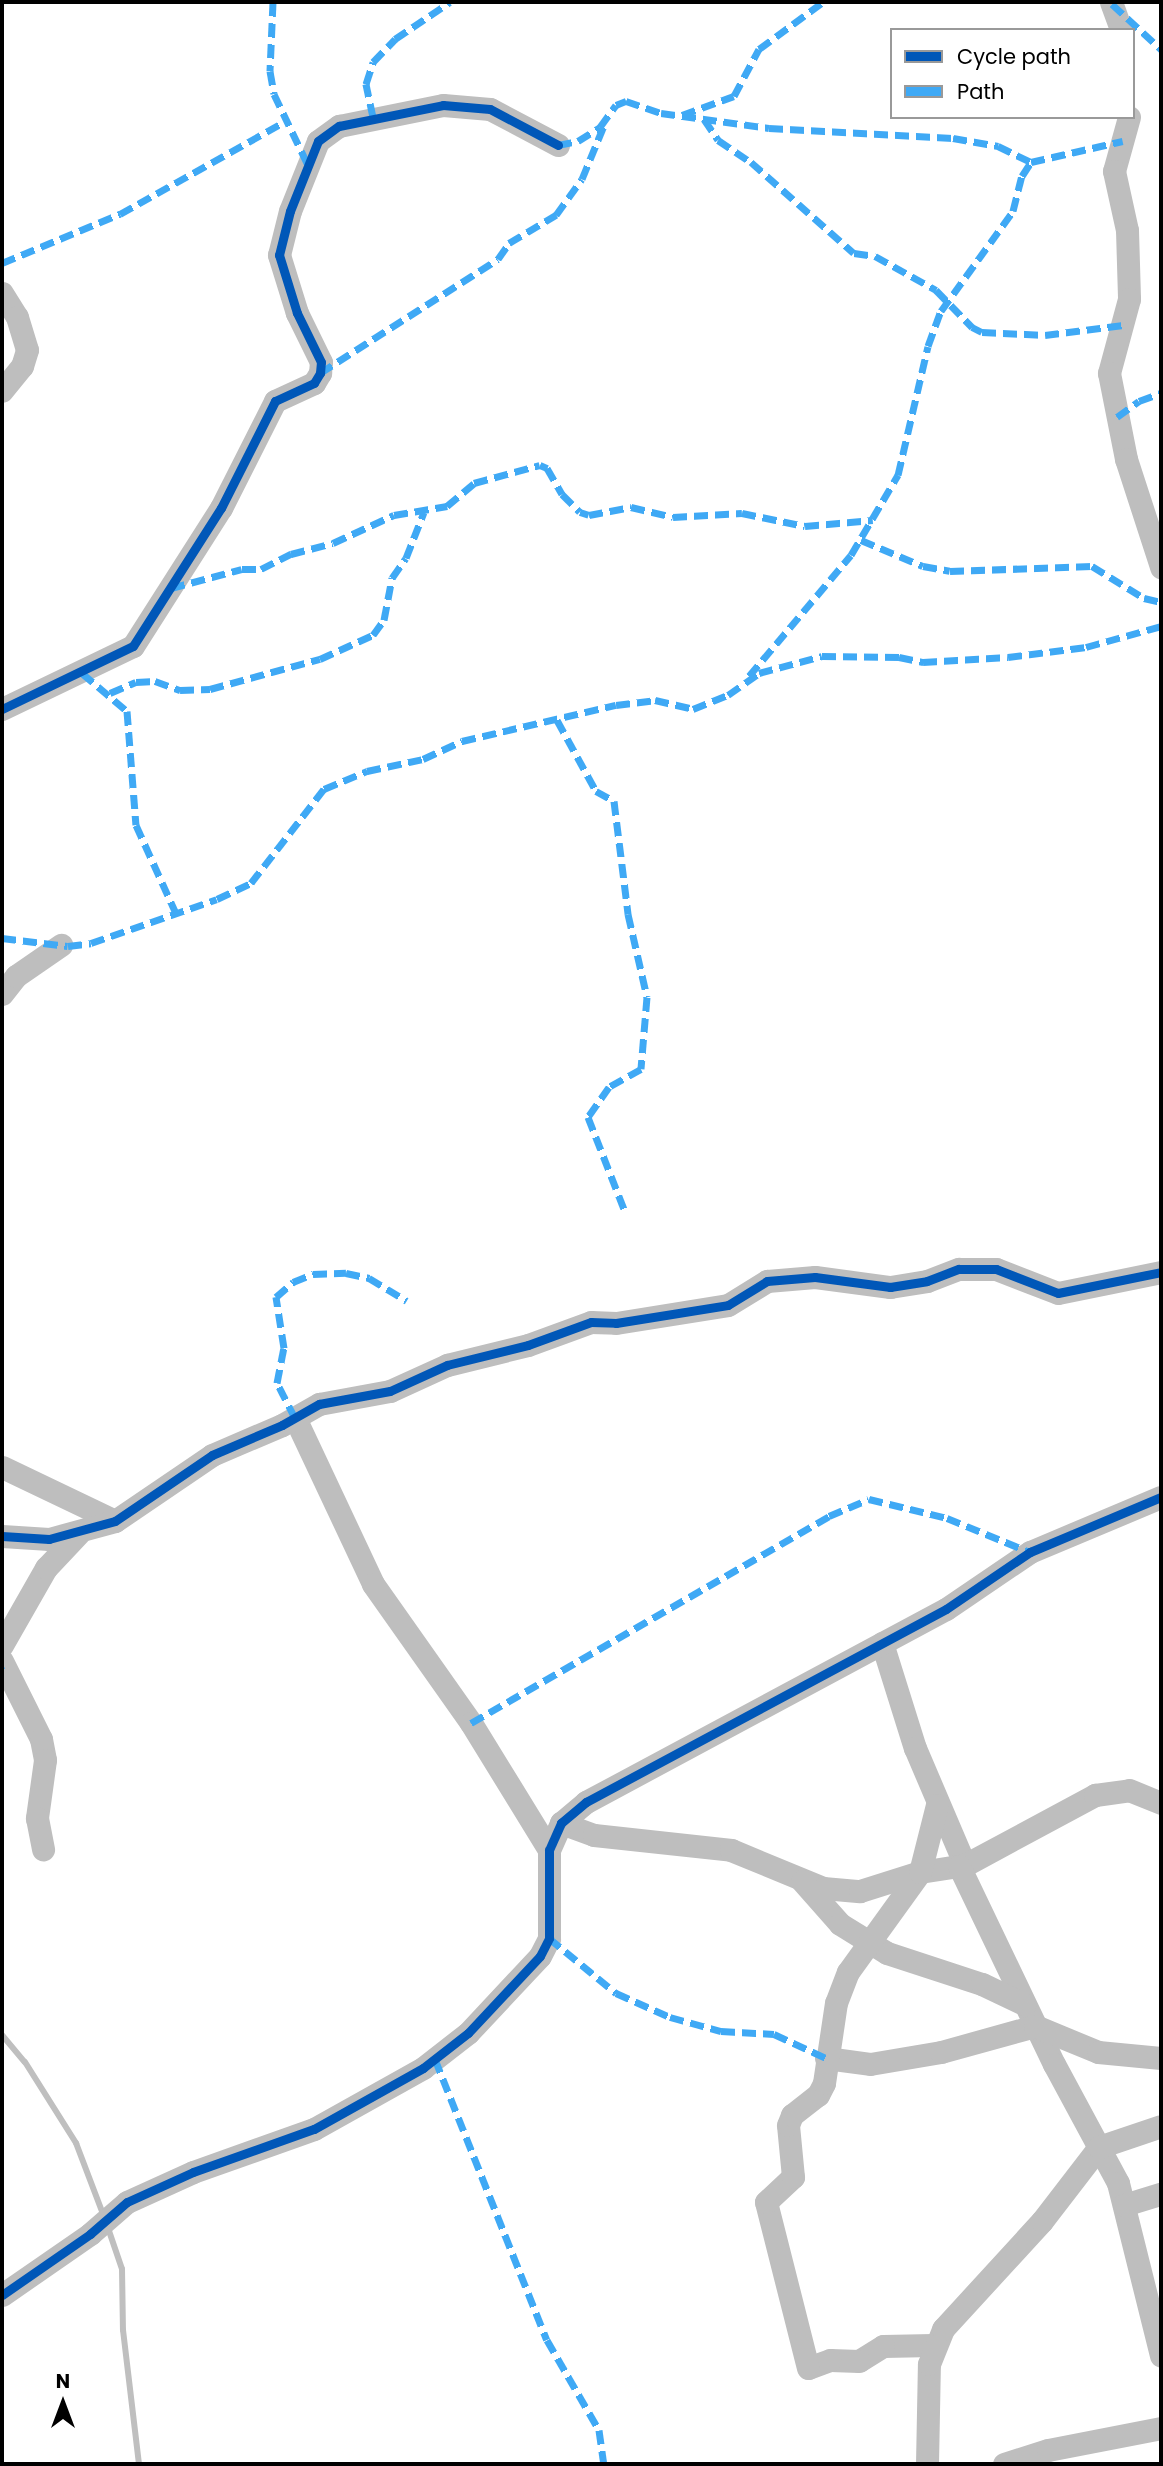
<!DOCTYPE html>
<html>
<head>
<meta charset="utf-8">
<style>
	body { margin:0 }
	#map { position:relative; width:1163px; height:2466px; overflow:hidden; background:#fff; font-family:Poppins,sans-serif }
	div>[style] { position:absolute }
	[style*='--x'] { left:calc(var(--x)*1px); top:calc(var(--y)*1px); width:calc(var(--w)*1px); rotate:calc(var(--a)*1deg) }
	.stream>* { height:6px; margin:-3px; padding:0 3px; transform-origin:3px; border-radius:3px; background:#bfbfbf }
	.street>* { height:23px; margin:-11.5px; padding:0 11.5px; transform-origin:11.5px; border-radius:11.5px; background:#bebebe }
	.quiet>* { height:7px; margin-top:-3.5px; transform-origin:0; background:repeating-linear-gradient(90deg,#3fa9f5 0 14px,transparent 0 21px) }
	.cycleway>* { height:9px; margin:-4.5px; padding:0 4.5px; transform-origin:4.5px; border-radius:4.5px; background:#0057b8 }
	span { translate:-50% -50%; white-space:nowrap; text-align:center; line-height:1.15; -webkit-text-stroke:5px #fff; paint-order:stroke }
	.frame { position:absolute; inset:0; border:4px solid #000; pointer-events:none }
	.legend { position:absolute; left:890px; top:28px; width:245px; height:91px; box-sizing:border-box; background:#fff; border:2px solid #999; margin:0; padding:9px 12px; list-style:none; font-size:21px; color:#000 }
	.legend li { display:flex; align-items:center; gap:14px; height:35px }
	.legend b { width:35px; border:2px solid #999 }
	.north { position:absolute; left:28px; top:2368px; width:70px; height:70px; -webkit-text-stroke:5px #fff; paint-order:stroke; rotate:0deg; font-size:19px; font-weight:700; line-height:28px; text-align:center; color:#000 }
	.north::after { content:''; display:block; margin:auto; width:24px; height:32px; background:#000; clip-path:polygon(50% 0,100% 100%,50% 72%,0 100%) }
</style>
</head>
<body>
<div id="map">
	<div class="stream">
		<i style="--x:2;--y:2035;--w:35;--a:50"></i>
		<i style="--x:25;--y:2062;--w:96;--a:57.8"></i>
		<i style="--x:76;--y:2143;--w:76;--a:69.2"></i>
		<i style="--x:107;--y:2225;--w:46;--a:71.2"></i>
		<i style="--x:122;--y:2269;--w:61;--a:89.1"></i>
		<i style="--x:123;--y:2330;--w:135;--a:83.2"></i>
	</div>
	<div class="street">
		<i style="--x:1111;--y:2;--w:30;--a:70"></i>
		<i style="--x:1129;--y:117;--w:56;--a:105.5"></i>
		<i style="--x:1114;--y:171;--w:60;--a:77.6"></i>
		<i style="--x:1127;--y:230;--w:69;--a:88.3"></i>
		<i style="--x:1129;--y:299;--w:77;--a:105.1"></i>
		<i style="--x:1109;--y:373;--w:88;--a:78.8"></i>
		<i style="--x:1126;--y:459;--w:114;--a:72"></i>
		<i style="--x:2;--y:293;--w:28;--a:58"></i>
		<i style="--x:17;--y:317;--w:34;--a:73"></i>
		<i style="--x:27;--y:350;--w:17;--a:107"></i>
		<i style="--x:22;--y:366;--w:32;--a:129"></i>
		<i style="--x:2;--y:709;--w:145;--a:-25.7"></i>
		<i style="--x:133;--y:646;--w:164;--a:-57.5"></i>
		<i style="--x:221;--y:508;--w:120;--a:-63.2"></i>
		<i style="--x:275;--y:401;--w:43;--a:-24.8"></i>
		<i style="--x:314;--y:383;--w:12;--a:-59"></i>
		<i style="--x:320;--y:373;--w:11;--a:-85"></i>
		<i style="--x:321;--y:362;--w:55;--a:-116.1"></i>
		<i style="--x:297;--y:313;--w:61;--a:-107.2"></i>
		<i style="--x:279;--y:255;--w:45;--a:-76"></i>
		<i style="--x:290;--y:211;--w:75;--a:-68.2"></i>
		<i style="--x:318;--y:141;--w:26;--a:-36"></i>
		<i style="--x:339;--y:126;--w:106;--a:-11.4"></i>
		<i style="--x:443;--y:105;--w:47;--a:4.9"></i>
		<i style="--x:490;--y:109;--w:77;--a:27.9"></i>
		<i style="--x:2;--y:994;--w:23;--a:-52"></i>
		<i style="--x:16;--y:976;--w:55;--a:-34.6"></i>
		<i style="--x:295;--y:1418;--w:183;--a:64.8"></i>
		<i style="--x:373;--y:1584;--w:170;--a:54.8"></i>
		<i style="--x:471;--y:1723;--w:149;--a:58.4"></i>
		<i style="--x:2;--y:1467;--w:125;--a:25.5"></i>
		<i style="--x:2;--y:1536;--w:47;--a:3.7"></i>
		<i style="--x:49;--y:1539;--w:68;--a:-15.3"></i>
		<i style="--x:115;--y:1521;--w:117;--a:-34.2"></i>
		<i style="--x:212;--y:1455;--w:76;--a:-23.2"></i>
		<i style="--x:282;--y:1425;--w:43;--a:-29.6"></i>
		<i style="--x:319;--y:1404;--w:72;--a:-10.4"></i>
		<i style="--x:390;--y:1391;--w:63;--a:-24.5"></i>
		<i style="--x:447;--y:1365;--w:83;--a:-13.9"></i>
		<i style="--x:528;--y:1345;--w:67;--a:-20.1"></i>
		<i style="--x:591;--y:1322;--w:25;--a:2"></i>
		<i style="--x:616;--y:1323;--w:113;--a:-9.1"></i>
		<i style="--x:728;--y:1305;--w:46;--a:-31.6"></i>
		<i style="--x:767;--y:1281;--w:48;--a:-4.8"></i>
		<i style="--x:815;--y:1277;--w:76;--a:7.6"></i>
		<i style="--x:890;--y:1287;--w:37;--a:-9"></i>
		<i style="--x:927;--y:1281;--w:34;--a:-21"></i>
		<i style="--x:959;--y:1269;--w:37;--a:0"></i>
		<i style="--x:996;--y:1269;--w:66;--a:21.2"></i>
		<i style="--x:1058;--y:1293;--w:105;--a:-11.5"></i>
		<i style="--x:882;--y:1643;--w:110;--a:72.6"></i>
		<i style="--x:915;--y:1748;--w:127;--a:66.9"></i>
		<i style="--x:2;--y:1645;--w:89;--a:-60.3"></i>
		<i style="--x:46;--y:1568;--w:48;--a:-46.7"></i>
		<i style="--x:2;--y:1661;--w:87;--a:63.4"></i>
		<i style="--x:41;--y:1739;--w:21;--a:79"></i>
		<i style="--x:45;--y:1760;--w:59;--a:97.9"></i>
		<i style="--x:37;--y:1818;--w:32;--a:79"></i>
		<i style="--x:561;--y:1823;--w:35;--a:20"></i>
		<i style="--x:594;--y:1835;--w:138;--a:6.2"></i>
		<i style="--x:731;--y:1850;--w:100;--a:22.4"></i>
		<i style="--x:823;--y:1888;--w:37;--a:5"></i>
		<i style="--x:860;--y:1891;--w:63;--a:-17.6"></i>
		<i style="--x:920;--y:1872;--w:46;--a:-8.8"></i>
		<i style="--x:965;--y:1865;--w:148;--a:-28.3"></i>
		<i style="--x:1095;--y:1795;--w:34;--a:-8"></i>
		<i style="--x:1129;--y:1790;--w:35;--a:22"></i>
		<i style="--x:959;--y:1866;--w:220;--a:64.4"></i>
		<i style="--x:1054;--y:2064;--w:135;--a:61.7"></i>
		<i style="--x:1118;--y:2183;--w:178;--a:76"></i>
		<i style="--x:802;--y:1881;--w:57;--a:48.5"></i>
		<i style="--x:840;--y:1924;--w:55;--a:31.7"></i>
		<i style="--x:887;--y:1953;--w:100;--a:18.1"></i>
		<i style="--x:982;--y:1984;--w:47;--a:25.5"></i>
		<i style="--x:826;--y:2058;--w:44;--a:7.8"></i>
		<i style="--x:870;--y:2064;--w:72;--a:-9.6"></i>
		<i style="--x:941;--y:2052;--w:98;--a:-15.5"></i>
		<i style="--x:1035;--y:2026;--w:68;--a:22.4"></i>
		<i style="--x:1098;--y:2052;--w:63;--a:5.4"></i>
		<i style="--x:1124;--y:2205;--w:39;--a:-17"></i>
		<i style="--x:2;--y:2295;--w:107;--a:-34.7"></i>
		<i style="--x:90;--y:2234;--w:49;--a:-40.9"></i>
		<i style="--x:127;--y:2202;--w:72;--a:-24.4"></i>
		<i style="--x:193;--y:2172;--w:128;--a:-19.6"></i>
		<i style="--x:314;--y:2129;--w:125;--a:-29.2"></i>
		<i style="--x:423;--y:2068;--w:57;--a:-37.9"></i>
		<i style="--x:468;--y:2033;--w:105;--a:-46.9"></i>
		<i style="--x:540;--y:1956;--w:20;--a:-63"></i>
		<i style="--x:549;--y:1938;--w:88;--a:-90"></i>
		<i style="--x:549;--y:1850;--w:30;--a:-66"></i>
		<i style="--x:561;--y:1823;--w:33;--a:-40"></i>
		<i style="--x:586;--y:1802;--w:408;--a:-28.2"></i>
		<i style="--x:946;--y:1609;--w:102;--a:-34.2"></i>
		<i style="--x:1030;--y:1552;--w:142;--a:-22.8"></i>
		<i style="--x:933;--y:2345;--w:50;--a:178.9"></i>
		<i style="--x:883;--y:2346;--w:28;--a:148"></i>
		<i style="--x:859;--y:2361;--w:29;--a:-178"></i>
		<i style="--x:830;--y:2360;--w:23;--a:160"></i>
		<i style="--x:808;--y:2368;--w:171;--a:-104.2"></i>
		<i style="--x:766;--y:2202;--w:37;--a:-43"></i>
		<i style="--x:793;--y:2177;--w:52;--a:-95.5"></i>
		<i style="--x:788;--y:2125;--w:11;--a:-68"></i>
		<i style="--x:792;--y:2115;--w:33;--a:-38"></i>
		<i style="--x:818;--y:2095;--w:13;--a:-63"></i>
		<i style="--x:824;--y:2083;--w:81;--a:-81.5"></i>
		<i style="--x:836;--y:2003;--w:33;--a:-69"></i>
		<i style="--x:848;--y:1972;--w:123;--a:-54.2"></i>
		<i style="--x:920;--y:1872;--w:69;--a:-75.8"></i>
		<i style="--x:927;--y:2464;--w:100;--a:-88.9"></i>
		<i style="--x:929;--y:2364;--w:38;--a:-68"></i>
		<i style="--x:943;--y:2329;--w:147;--a:-47.5"></i>
		<i style="--x:1042;--y:2221;--w:93;--a:-52.4"></i>
		<i style="--x:1099;--y:2147;--w:65;--a:-18.7"></i>
		<i style="--x:1004;--y:2464;--w:46;--a:-17.7"></i>
		<i style="--x:1048;--y:2450;--w:115;--a:-11"></i>
	</div>
	<div class="quiet">
		<i style="--x:273;--y:2;--w:69;--a:92.5"></i>
		<i style="--x:270;--y:71;--w:23;--a:80"></i>
		<i style="--x:274;--y:94;--w:79;--a:64.4"></i>
		<i style="--x:1112;--y:4;--w:67;--a:42.6"></i>
		<i style="--x:682;--y:115;--w:55;--a:-20.1"></i>
		<i style="--x:734;--y:96;--w:53;--a:-62"></i>
		<i style="--x:759;--y:49;--w:79;--a:-36.3"></i>
		<i style="--x:373;--y:117;--w:34;--a:-102"></i>
		<i style="--x:366;--y:84;--w:23;--a:-72"></i>
		<i style="--x:373;--y:62;--w:32;--a:-46"></i>
		<i style="--x:395;--y:39;--w:66;--a:-33.9"></i>
		<i style="--x:704;--y:119;--w:25;--a:56"></i>
		<i style="--x:718;--y:140;--w:40;--a:34"></i>
		<i style="--x:751;--y:162;--w:137;--a:41.5"></i>
		<i style="--x:854;--y:253;--w:21;--a:8"></i>
		<i style="--x:875;--y:256;--w:70;--a:29.1"></i>
		<i style="--x:936;--y:290;--w:52;--a:45.8"></i>
		<i style="--x:972;--y:327;--w:11;--a:27"></i>
		<i style="--x:982;--y:332;--w:63;--a:2.7"></i>
		<i style="--x:1045;--y:335;--w:79;--a:-7.3"></i>
		<i style="--x:558;--y:145;--w:20;--a:-11"></i>
		<i style="--x:578;--y:141;--w:26;--a:-32"></i>
		<i style="--x:600;--y:127;--w:27;--a:-54"></i>
		<i style="--x:616;--y:105;--w:11;--a:-22"></i>
		<i style="--x:626;--y:101;--w:37;--a:19"></i>
		<i style="--x:661;--y:113;--w:109;--a:7.9"></i>
		<i style="--x:769;--y:128;--w:184;--a:3.1"></i>
		<i style="--x:953;--y:138;--w:46;--a:10.1"></i>
		<i style="--x:998;--y:146;--w:37;--a:26"></i>
		<i style="--x:1031;--y:162;--w:94;--a:-12.9"></i>
		<i style="--x:2;--y:263;--w:128;--a:-22.6"></i>
		<i style="--x:120;--y:214;--w:190;--a:-29.3"></i>
		<i style="--x:320;--y:373;--w:211;--a:-32.6"></i>
		<i style="--x:498;--y:259;--w:19;--a:-55"></i>
		<i style="--x:509;--y:243;--w:55;--a:-30.8"></i>
		<i style="--x:556;--y:215;--w:44;--a:-54.2"></i>
		<i style="--x:582;--y:179;--w:61;--a:-67.7"></i>
		<i style="--x:1117;--y:417;--w:27;--a:-36"></i>
		<i style="--x:1139;--y:401;--w:23;--a:-20"></i>
		<i style="--x:861;--y:540;--w:67;--a:22.8"></i>
		<i style="--x:923;--y:566;--w:27;--a:10"></i>
		<i style="--x:950;--y:571;--w:142;--a:-2"></i>
		<i style="--x:1092;--y:566;--w:61;--a:31.6"></i>
		<i style="--x:1144;--y:598;--w:17;--a:13"></i>
		<i style="--x:171;--y:588;--w:73;--a:-15"></i>
		<i style="--x:242;--y:569;--w:19;--a:0"></i>
		<i style="--x:261;--y:569;--w:34;--a:-27"></i>
		<i style="--x:291;--y:554;--w:43;--a:-14.7"></i>
		<i style="--x:333;--y:543;--w:67;--a:-24.7"></i>
		<i style="--x:394;--y:515;--w:54;--a:-9.6"></i>
		<i style="--x:447;--y:506;--w:35;--a:-40"></i>
		<i style="--x:474;--y:483;--w:68;--a:-15.3"></i>
		<i style="--x:540;--y:465;--w:8;--a:23"></i>
		<i style="--x:547;--y:468;--w:30;--a:60"></i>
		<i style="--x:562;--y:494;--w:25;--a:45"></i>
		<i style="--x:580;--y:512;--w:9;--a:18"></i>
		<i style="--x:589;--y:515;--w:43;--a:-10.8"></i>
		<i style="--x:631;--y:507;--w:43;--a:13.4"></i>
		<i style="--x:673;--y:517;--w:69;--a:-3.3"></i>
		<i style="--x:742;--y:513;--w:64;--a:11.7"></i>
		<i style="--x:805;--y:526;--w:68;--a:-5"></i>
		<i style="--x:82;--y:673;--w:59;--a:40.2"></i>
		<i style="--x:127;--y:711;--w:114;--a:85.5"></i>
		<i style="--x:136;--y:825;--w:97;--a:65.6"></i>
		<i style="--x:749;--y:676;--w:158;--a:-49.9"></i>
		<i style="--x:851;--y:555;--w:93;--a:-59.6"></i>
		<i style="--x:898;--y:475;--w:132;--a:-76.9"></i>
		<i style="--x:928;--y:346;--w:37;--a:-70"></i>
		<i style="--x:941;--y:311;--w:123;--a:-54.2"></i>
		<i style="--x:1013;--y:211;--w:36;--a:-76"></i>
		<i style="--x:1022;--y:176;--w:17;--a:-57"></i>
		<i style="--x:110;--y:693;--w:28;--a:-23"></i>
		<i style="--x:136;--y:682;--w:19;--a:-3"></i>
		<i style="--x:155;--y:681;--w:27;--a:20"></i>
		<i style="--x:180;--y:690;--w:30;--a:-2"></i>
		<i style="--x:210;--y:689;--w:114;--a:-15.3"></i>
		<i style="--x:320;--y:659;--w:58;--a:-24.4"></i>
		<i style="--x:373;--y:635;--w:19;--a:-54"></i>
		<i style="--x:384;--y:620;--w:43;--a:-79.2"></i>
		<i style="--x:392;--y:578;--w:24;--a:-55"></i>
		<i style="--x:406;--y:558;--w:49;--a:-68.6"></i>
		<i style="--x:557;--y:720;--w:81;--a:61.2"></i>
		<i style="--x:596;--y:791;--w:21;--a:29"></i>
		<i style="--x:614;--y:801;--w:114;--a:82.9"></i>
		<i style="--x:628;--y:914;--w:85;--a:77.1"></i>
		<i style="--x:647;--y:997;--w:72;--a:94.8"></i>
		<i style="--x:641;--y:1069;--w:37;--a:151"></i>
		<i style="--x:609;--y:1087;--w:37;--a:125"></i>
		<i style="--x:588;--y:1117;--w:99;--a:68.6"></i>
		<i style="--x:2;--y:938;--w:66;--a:6.9"></i>
		<i style="--x:68;--y:946;--w:23;--a:-7"></i>
		<i style="--x:91;--y:943;--w:133;--a:-19.2"></i>
		<i style="--x:217;--y:899;--w:38;--a:-25"></i>
		<i style="--x:251;--y:883;--w:119;--a:-52.2"></i>
		<i style="--x:324;--y:789;--w:47;--a:-22.7"></i>
		<i style="--x:367;--y:771;--w:57;--a:-12.1"></i>
		<i style="--x:423;--y:759;--w:43;--a:-24.8"></i>
		<i style="--x:462;--y:741;--w:158;--a:-13.2"></i>
		<i style="--x:616;--y:705;--w:39;--a:-7"></i>
		<i style="--x:655;--y:700;--w:39;--a:13"></i>
		<i style="--x:693;--y:709;--w:38;--a:-22"></i>
		<i style="--x:728;--y:695;--w:38;--a:-35"></i>
		<i style="--x:759;--y:673;--w:65;--a:-15.1"></i>
		<i style="--x:822;--y:656;--w:77;--a:0.7"></i>
		<i style="--x:899;--y:657;--w:25;--a:12"></i>
		<i style="--x:923;--y:662;--w:85;--a:-3.4"></i>
		<i style="--x:1008;--y:657;--w:79;--a:-7.3"></i>
		<i style="--x:1086;--y:647;--w:78;--a:-15.6"></i>
		<i style="--x:295;--y:1418;--w:39;--a:-117"></i>
		<i style="--x:277;--y:1383;--w:36;--a:-79"></i>
		<i style="--x:284;--y:1348;--w:52;--a:-98.9"></i>
		<i style="--x:276;--y:1297;--w:23;--a:-41"></i>
		<i style="--x:293;--y:1282;--w:22;--a:-22"></i>
		<i style="--x:313;--y:1274;--w:33;--a:-2"></i>
		<i style="--x:346;--y:1273;--w:24;--a:12"></i>
		<i style="--x:369;--y:1278;--w:44;--a:31.2"></i>
		<i style="--x:2;--y:1666;--w:1;--a:-45"></i>
		<i style="--x:471;--y:1723;--w:414;--a:-30"></i>
		<i style="--x:829;--y:1516;--w:43;--a:-23"></i>
		<i style="--x:869;--y:1499;--w:80;--a:13.7"></i>
		<i style="--x:947;--y:1518;--w:90;--a:22.3"></i>
		<i style="--x:549;--y:1938;--w:87;--a:39.4"></i>
		<i style="--x:616;--y:1993;--w:59;--a:24"></i>
		<i style="--x:670;--y:2017;--w:53;--a:15.4"></i>
		<i style="--x:721;--y:2031;--w:53;--a:3.2"></i>
		<i style="--x:774;--y:2034;--w:57;--a:24.8"></i>
		<i style="--x:435;--y:2059;--w:302;--a:68.3"></i>
		<i style="--x:547;--y:2340;--w:104;--a:60"></i>
		<i style="--x:599;--y:2430;--w:34;--a:82"></i>
	</div>
	<div class="cycleway">
		<i style="--x:2;--y:709;--w:145;--a:-25.7"></i>
		<i style="--x:133;--y:646;--w:164;--a:-57.5"></i>
		<i style="--x:221;--y:508;--w:120;--a:-63.2"></i>
		<i style="--x:275;--y:401;--w:43;--a:-24.8"></i>
		<i style="--x:314;--y:383;--w:12;--a:-59"></i>
		<i style="--x:320;--y:373;--w:11;--a:-85"></i>
		<i style="--x:321;--y:362;--w:55;--a:-116.1"></i>
		<i style="--x:297;--y:313;--w:61;--a:-107.2"></i>
		<i style="--x:279;--y:255;--w:45;--a:-76"></i>
		<i style="--x:290;--y:211;--w:75;--a:-68.2"></i>
		<i style="--x:318;--y:141;--w:26;--a:-36"></i>
		<i style="--x:339;--y:126;--w:106;--a:-11.4"></i>
		<i style="--x:443;--y:105;--w:47;--a:4.9"></i>
		<i style="--x:490;--y:109;--w:77;--a:27.9"></i>
		<i style="--x:2;--y:1536;--w:47;--a:3.7"></i>
		<i style="--x:49;--y:1539;--w:68;--a:-15.3"></i>
		<i style="--x:115;--y:1521;--w:117;--a:-34.2"></i>
		<i style="--x:212;--y:1455;--w:76;--a:-23.2"></i>
		<i style="--x:282;--y:1425;--w:43;--a:-29.6"></i>
		<i style="--x:319;--y:1404;--w:72;--a:-10.4"></i>
		<i style="--x:390;--y:1391;--w:63;--a:-24.5"></i>
		<i style="--x:447;--y:1365;--w:83;--a:-13.9"></i>
		<i style="--x:528;--y:1345;--w:67;--a:-20.1"></i>
		<i style="--x:591;--y:1322;--w:25;--a:2"></i>
		<i style="--x:616;--y:1323;--w:113;--a:-9.1"></i>
		<i style="--x:728;--y:1305;--w:46;--a:-31.6"></i>
		<i style="--x:767;--y:1281;--w:48;--a:-4.8"></i>
		<i style="--x:815;--y:1277;--w:76;--a:7.6"></i>
		<i style="--x:890;--y:1287;--w:37;--a:-9"></i>
		<i style="--x:927;--y:1281;--w:34;--a:-21"></i>
		<i style="--x:959;--y:1269;--w:37;--a:0"></i>
		<i style="--x:996;--y:1269;--w:66;--a:21.2"></i>
		<i style="--x:1058;--y:1293;--w:105;--a:-11.5"></i>
		<i style="--x:2;--y:2295;--w:107;--a:-34.7"></i>
		<i style="--x:90;--y:2234;--w:49;--a:-40.9"></i>
		<i style="--x:127;--y:2202;--w:72;--a:-24.4"></i>
		<i style="--x:193;--y:2172;--w:128;--a:-19.6"></i>
		<i style="--x:314;--y:2129;--w:125;--a:-29.2"></i>
		<i style="--x:423;--y:2068;--w:57;--a:-37.9"></i>
		<i style="--x:468;--y:2033;--w:105;--a:-46.9"></i>
		<i style="--x:540;--y:1956;--w:20;--a:-63"></i>
		<i style="--x:549;--y:1938;--w:88;--a:-90"></i>
		<i style="--x:549;--y:1850;--w:30;--a:-66"></i>
		<i style="--x:561;--y:1823;--w:33;--a:-40"></i>
		<i style="--x:586;--y:1802;--w:408;--a:-28.2"></i>
		<i style="--x:946;--y:1609;--w:102;--a:-34.2"></i>
		<i style="--x:1030;--y:1552;--w:142;--a:-22.8"></i>
	</div>
	<div class="frame"></div>
	<ul class="legend">
	<li><b style="height:9px;background:#0057b8"></b>Cycle path</li>
	<li><b style="height:9px;background:#3fa9f5"></b>Path</li>
	</ul>
	<div class="north">N</div>
</div>
</body>
</html>
